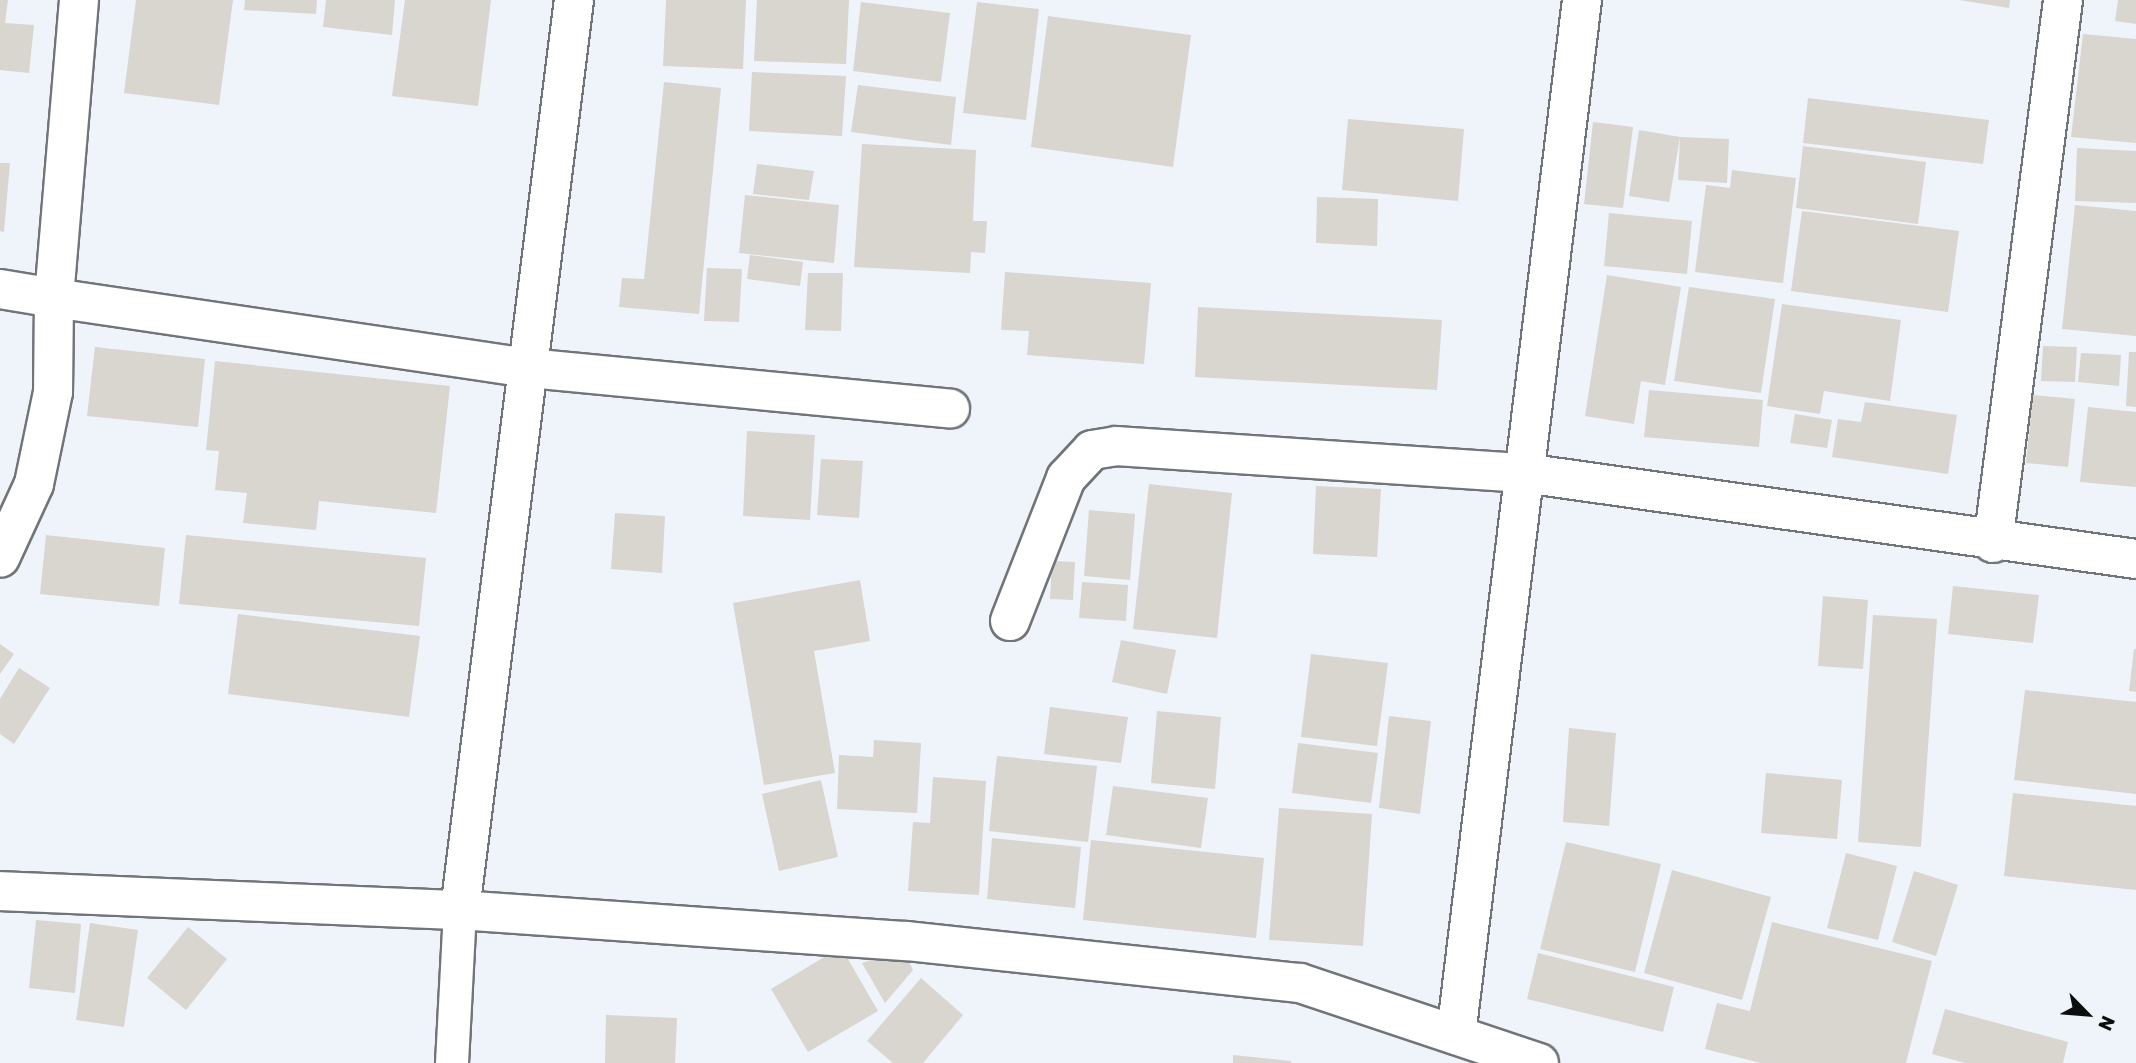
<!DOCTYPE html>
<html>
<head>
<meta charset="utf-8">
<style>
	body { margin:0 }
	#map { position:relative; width:2136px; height:1063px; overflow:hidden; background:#eff4fa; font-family:Rubik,sans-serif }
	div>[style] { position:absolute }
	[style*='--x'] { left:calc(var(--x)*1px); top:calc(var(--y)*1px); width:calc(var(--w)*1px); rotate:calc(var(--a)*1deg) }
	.building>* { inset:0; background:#d9d5cf }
	.roads { filter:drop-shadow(2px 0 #70757a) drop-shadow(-2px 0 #70757a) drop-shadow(0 2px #70757a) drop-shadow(0 -2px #70757a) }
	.lane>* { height:32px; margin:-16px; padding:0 16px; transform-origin:16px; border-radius:16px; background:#fff }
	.street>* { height:38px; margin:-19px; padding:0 19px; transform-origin:19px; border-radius:19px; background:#fff }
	span { translate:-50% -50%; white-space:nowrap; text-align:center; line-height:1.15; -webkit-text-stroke:6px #eff4fa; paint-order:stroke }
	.north { position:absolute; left:2052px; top:979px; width:70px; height:70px; -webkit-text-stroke:5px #eff4fa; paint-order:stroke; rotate:115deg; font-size:19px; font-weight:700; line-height:28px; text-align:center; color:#0b0d0e }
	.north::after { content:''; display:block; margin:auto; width:24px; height:32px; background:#0b0d0e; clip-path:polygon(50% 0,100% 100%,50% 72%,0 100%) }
</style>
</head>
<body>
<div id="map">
	<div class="building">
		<i style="clip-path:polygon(0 0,8px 0,5px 23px,34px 25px,29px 73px,0 70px)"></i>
		<i style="clip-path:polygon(136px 0,233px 0,219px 105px,124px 93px)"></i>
		<i style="clip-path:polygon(245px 0,317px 0,316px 14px,244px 10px)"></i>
		<i style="clip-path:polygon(326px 0,395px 0,392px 35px,323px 27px)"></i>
		<i style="clip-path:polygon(405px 0,491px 0,478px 106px,392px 96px)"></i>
		<i style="clip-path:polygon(666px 0,746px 0,743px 69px,663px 66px)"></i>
		<i style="clip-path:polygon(757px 0,849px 0,846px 64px,754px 61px)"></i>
		<i style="clip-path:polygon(1959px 0,2010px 0,2009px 8px)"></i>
		<i style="clip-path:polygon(2118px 0,2136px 0,2136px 24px,2115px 21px)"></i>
		<i style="clip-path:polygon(861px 2px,950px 13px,941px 82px,853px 71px)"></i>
		<i style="clip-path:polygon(977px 2px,1039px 9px,1026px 120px,963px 113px)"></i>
		<i style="clip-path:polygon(1048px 16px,1191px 35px,1173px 167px,1031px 147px)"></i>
		<i style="clip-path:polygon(2083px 34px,2136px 39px,2136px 143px,2071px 137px)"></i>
		<i style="clip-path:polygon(752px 72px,846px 76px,842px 136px,749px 131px)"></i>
		<i style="clip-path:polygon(664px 82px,721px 88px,699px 314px,619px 307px,622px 278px,644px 279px)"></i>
		<i style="clip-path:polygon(858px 85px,956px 97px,951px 145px,851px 132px)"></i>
		<i style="clip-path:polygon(1808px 98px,1989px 120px,1983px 164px,1803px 143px)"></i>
		<i style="clip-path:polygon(1348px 119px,1464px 129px,1458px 201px,1342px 190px)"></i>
		<i style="clip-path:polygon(1593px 122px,1633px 127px,1623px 208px,1584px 204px)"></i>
		<i style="clip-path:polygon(1639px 130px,1680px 137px,1669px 202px,1629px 196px)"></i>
		<i style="clip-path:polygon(1680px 137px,1729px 139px,1727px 183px,1678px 180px)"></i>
		<i style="clip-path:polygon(862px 144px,976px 150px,973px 221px,987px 221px,985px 253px,971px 252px,970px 273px,854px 267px)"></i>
		<i style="clip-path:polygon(1803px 146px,1926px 162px,1918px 224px,1796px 208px)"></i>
		<i style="clip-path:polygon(2077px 148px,2136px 151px,2136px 203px,2075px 201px)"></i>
		<i style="clip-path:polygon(0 163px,10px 163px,4px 232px,0 231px)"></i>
		<i style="clip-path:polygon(757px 164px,814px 171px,809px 200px,753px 194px)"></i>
		<i style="clip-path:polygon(1732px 170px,1796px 178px,1783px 283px,1695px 272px,1706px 185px,1730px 188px)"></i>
		<i style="clip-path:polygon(745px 195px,839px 205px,834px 263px,739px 253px)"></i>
		<i style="clip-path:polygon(1317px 197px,1378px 199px,1377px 246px,1316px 243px)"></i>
		<i style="clip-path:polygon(2075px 205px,2136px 211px,2136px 336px,2062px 329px)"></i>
		<i style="clip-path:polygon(1802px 211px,1959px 231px,1948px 312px,1791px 291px)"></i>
		<i style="clip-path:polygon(1609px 213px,1692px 221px,1687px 274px,1604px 266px)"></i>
		<i style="clip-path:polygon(750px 255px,803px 262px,800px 286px,747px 279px)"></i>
		<i style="clip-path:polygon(707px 268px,742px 269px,739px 322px,704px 321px)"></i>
		<i style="clip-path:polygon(1005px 272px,1151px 283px,1144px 364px,1027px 355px,1029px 331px,1001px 330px)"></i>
		<i style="clip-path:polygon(808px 273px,843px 273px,841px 331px,805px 330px)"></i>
		<i style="clip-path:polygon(1607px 275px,1681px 287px,1665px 385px,1641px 381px,1634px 424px,1585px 416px)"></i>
		<i style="clip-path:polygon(1689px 287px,1775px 299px,1761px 393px,1674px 381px)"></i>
		<i style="clip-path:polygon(1782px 304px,1901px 320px,1890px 401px,1824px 391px,1820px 414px,1767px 406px)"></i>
		<i style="clip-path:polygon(1198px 307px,1442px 320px,1437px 390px,1195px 377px)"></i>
		<i style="clip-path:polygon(2043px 346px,2077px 347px,2075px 382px,2041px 381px)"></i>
		<i style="clip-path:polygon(95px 347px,205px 359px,198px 427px,87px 416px)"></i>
		<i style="clip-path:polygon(2129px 352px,2136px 352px,2136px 407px,2126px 406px)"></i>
		<i style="clip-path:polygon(2081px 353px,2121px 355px,2119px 386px,2078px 382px)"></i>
		<i style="clip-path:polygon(215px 361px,450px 386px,436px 513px,319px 501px,316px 530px,243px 523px,247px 493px,215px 490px,219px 451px,206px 450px)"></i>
		<i style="clip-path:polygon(1649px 390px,1763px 400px,1759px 447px,1644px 437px)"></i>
		<i style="clip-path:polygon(2033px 395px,2075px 399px,2068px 467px,2026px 463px)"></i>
		<i style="clip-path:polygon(1865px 402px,1957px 415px,1948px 474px,1832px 457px,1838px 419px,1861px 422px)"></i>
		<i style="clip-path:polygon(2088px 407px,2136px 412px,2136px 487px,2080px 482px)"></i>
		<i style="clip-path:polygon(1795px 414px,1832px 420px,1827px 448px,1790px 443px)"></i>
		<i style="clip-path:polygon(747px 431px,815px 435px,810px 520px,743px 516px)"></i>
		<i style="clip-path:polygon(821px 459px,863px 461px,859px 518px,817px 515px)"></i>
		<i style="clip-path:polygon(1149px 484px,1232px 493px,1217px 638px,1133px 629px)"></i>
		<i style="clip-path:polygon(1316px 486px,1381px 489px,1377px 557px,1313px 554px)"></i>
		<i style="clip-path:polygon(1089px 510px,1135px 514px,1130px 580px,1084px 576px)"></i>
		<i style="clip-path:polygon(615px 513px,665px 516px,662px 573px,611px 569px)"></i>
		<i style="clip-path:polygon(46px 535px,165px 548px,159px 606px,40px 594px)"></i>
		<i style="clip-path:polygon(186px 535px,426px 558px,419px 626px,179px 604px)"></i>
		<i style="clip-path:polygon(1052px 561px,1075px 562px,1073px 600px,1050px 599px)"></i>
		<i style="clip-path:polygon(860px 580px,870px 641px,814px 651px,835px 773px,764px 785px,733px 603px)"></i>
		<i style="clip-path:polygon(1082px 582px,1128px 585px,1126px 621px,1079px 618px)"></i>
		<i style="clip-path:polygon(1953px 586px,2039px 595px,2033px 643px,1948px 634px)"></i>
		<i style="clip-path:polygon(1823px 596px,1868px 600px,1863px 669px,1818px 666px)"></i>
		<i style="clip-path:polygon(238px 614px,420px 636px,409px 717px,228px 694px)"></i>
		<i style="clip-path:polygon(1873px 615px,1937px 619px,1921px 847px,1858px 842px)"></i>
		<i style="clip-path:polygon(1121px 640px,1176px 650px,1167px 694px,1112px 682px)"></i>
		<i style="clip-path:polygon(0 644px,14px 654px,0 674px)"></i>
		<i style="clip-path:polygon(2134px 649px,2136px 649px,2136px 692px,2129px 691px)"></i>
		<i style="clip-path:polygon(1311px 654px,1388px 663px,1377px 746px,1301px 737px)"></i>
		<i style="clip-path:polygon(19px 668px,50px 688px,14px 744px,0 734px,0 699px)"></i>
		<i style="clip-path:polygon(2025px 690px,2136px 702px,2136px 794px,2014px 780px)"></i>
		<i style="clip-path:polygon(1050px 707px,1128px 717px,1121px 763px,1044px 754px)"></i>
		<i style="clip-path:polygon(1157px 711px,1221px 717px,1215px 789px,1151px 783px)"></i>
		<i style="clip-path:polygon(1389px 716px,1431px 721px,1420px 814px,1379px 808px)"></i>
		<i style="clip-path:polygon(1569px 728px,1616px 733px,1609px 826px,1563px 822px)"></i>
		<i style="clip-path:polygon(874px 740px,921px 743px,917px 813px,837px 809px,839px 755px,873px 757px)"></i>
		<i style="clip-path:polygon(1298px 743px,1378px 753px,1371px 803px,1292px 793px)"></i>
		<i style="clip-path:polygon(997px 756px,1097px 766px,1088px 842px,989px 831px)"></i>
		<i style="clip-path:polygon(1766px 773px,1842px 780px,1837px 839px,1761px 833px)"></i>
		<i style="clip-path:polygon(933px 777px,986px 781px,979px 895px,908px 891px,913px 822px,930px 823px)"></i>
		<i style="clip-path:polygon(821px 780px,838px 857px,779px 871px,762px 794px)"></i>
		<i style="clip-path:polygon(1113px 786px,1208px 798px,1201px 848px,1106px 835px)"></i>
		<i style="clip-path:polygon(2013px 793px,2136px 806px,2136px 890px,2004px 876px)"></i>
		<i style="clip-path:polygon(1279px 808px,1372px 814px,1363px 946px,1269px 940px)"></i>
		<i style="clip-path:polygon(992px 838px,1081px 847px,1075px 908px,987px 899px)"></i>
		<i style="clip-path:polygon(1091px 840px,1264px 858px,1256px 938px,1083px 920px)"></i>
		<i style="clip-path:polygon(1566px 842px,1661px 864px,1635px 972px,1540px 949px)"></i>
		<i style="clip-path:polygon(1846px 853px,1897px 866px,1878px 940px,1827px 928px)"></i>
		<i style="clip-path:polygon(1672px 870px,1771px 897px,1742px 1000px,1644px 973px)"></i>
		<i style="clip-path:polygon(1914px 871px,1958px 885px,1936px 956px,1892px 942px)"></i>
		<i style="clip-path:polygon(36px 920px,81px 924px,75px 993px,29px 988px)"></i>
		<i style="clip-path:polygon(1772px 922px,1932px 961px,1906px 1063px,1761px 1063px,1705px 1049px,1717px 1003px,1750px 1011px)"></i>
		<i style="clip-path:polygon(90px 923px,138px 930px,124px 1027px,76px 1020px)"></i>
		<i style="clip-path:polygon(188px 927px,227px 959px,186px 1010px,147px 978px)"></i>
		<i style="clip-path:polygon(841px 947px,878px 1011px,808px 1052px,771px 989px)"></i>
		<i style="clip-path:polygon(903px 949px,913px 970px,885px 1003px,862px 963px)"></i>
		<i style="clip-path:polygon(1538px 953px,1674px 987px,1663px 1032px,1527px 999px)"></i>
		<i style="clip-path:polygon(921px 978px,963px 1015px,923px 1063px,893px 1063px,867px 1041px)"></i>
		<i style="clip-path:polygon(1945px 1009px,2068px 1042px,2063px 1063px,1965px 1063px,1932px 1054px)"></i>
		<i style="clip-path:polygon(606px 1015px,677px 1018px,675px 1063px,605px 1063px)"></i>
		<i style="clip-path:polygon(1233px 1055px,1291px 1061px,1291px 1063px,1233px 1063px)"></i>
	</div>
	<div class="roads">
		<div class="lane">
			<i style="--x:452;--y:1063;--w:153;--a:-87"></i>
		</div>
		<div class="street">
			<i style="--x:79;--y:0;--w:299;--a:94.8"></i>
			<i style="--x:54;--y:298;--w:479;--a:8.4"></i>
			<i style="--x:528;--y:368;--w:424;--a:5.5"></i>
			<i style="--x:0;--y:289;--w:55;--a:9.5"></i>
			<i style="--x:54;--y:298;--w:94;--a:90.6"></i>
			<i style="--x:53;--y:392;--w:94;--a:101.7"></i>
			<i style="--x:34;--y:484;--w:81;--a:114.7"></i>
			<i style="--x:1993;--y:543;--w:547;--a:-82.65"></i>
			<i style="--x:1010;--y:621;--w:154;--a:-68.6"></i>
			<i style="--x:1066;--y:478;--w:38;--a:-47"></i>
			<i style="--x:1092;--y:450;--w:24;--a:-9"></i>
			<i style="--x:1116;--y:446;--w:409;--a:3.8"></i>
			<i style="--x:1524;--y:473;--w:618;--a:8"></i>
			<i style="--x:0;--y:891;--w:460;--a:2.4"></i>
			<i style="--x:460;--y:910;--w:447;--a:4"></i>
			<i style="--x:906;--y:941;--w:396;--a:6.1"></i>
			<i style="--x:1300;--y:983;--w:252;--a:18.5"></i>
			<i style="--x:460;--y:910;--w:917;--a:-82.86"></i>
			<i style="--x:1456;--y:1035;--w:1043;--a:-83.06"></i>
		</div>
	</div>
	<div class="north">N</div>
</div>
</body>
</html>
